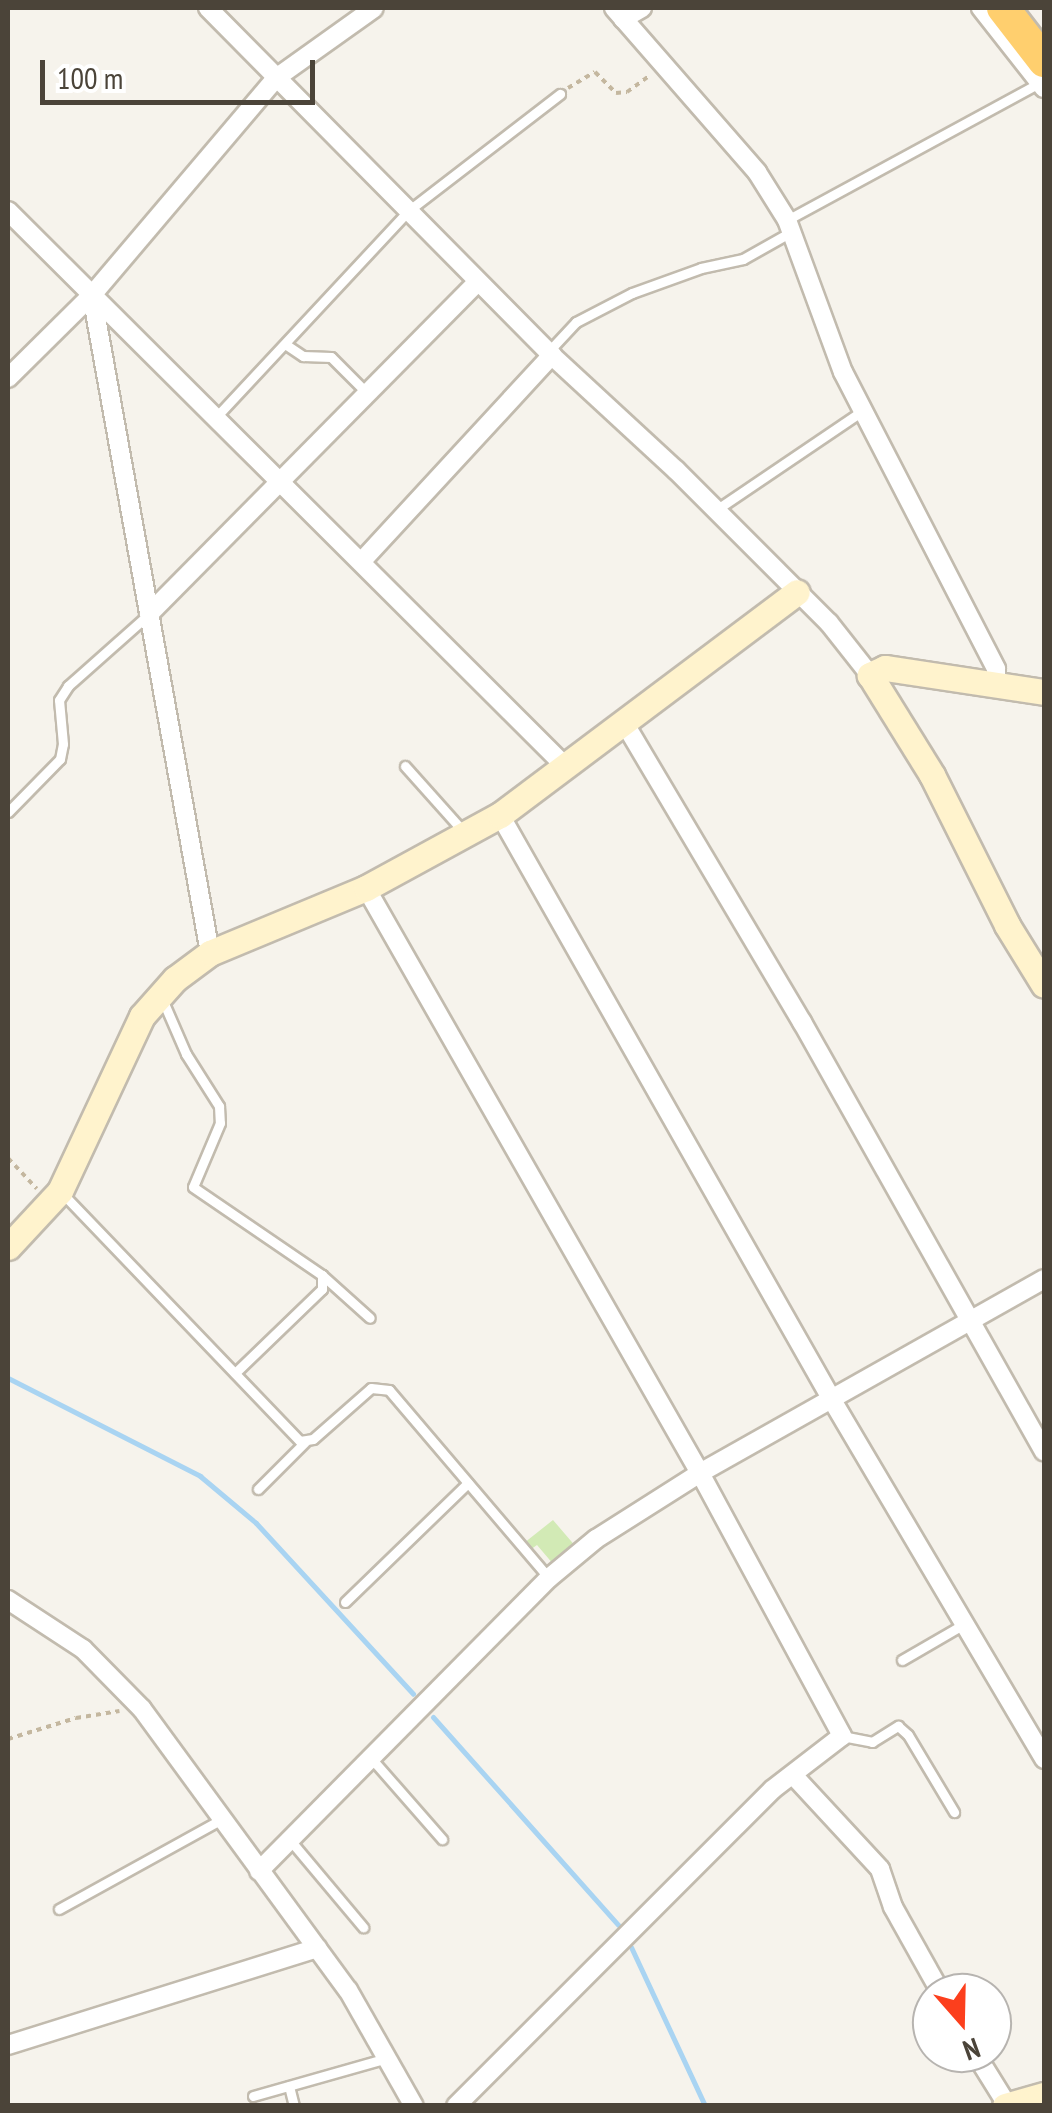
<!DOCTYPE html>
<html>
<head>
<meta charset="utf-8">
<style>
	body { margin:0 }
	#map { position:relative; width:1052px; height:2113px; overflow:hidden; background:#f6f3ec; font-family:"PT Sans Narrow",sans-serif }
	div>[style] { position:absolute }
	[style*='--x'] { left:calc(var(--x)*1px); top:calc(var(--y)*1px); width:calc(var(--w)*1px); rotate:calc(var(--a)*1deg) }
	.green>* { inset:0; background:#d2eab5 }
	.stream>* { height:5px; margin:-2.5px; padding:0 2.5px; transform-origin:2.5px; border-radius:2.5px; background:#a9d4f2 }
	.path>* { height:4px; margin-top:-2px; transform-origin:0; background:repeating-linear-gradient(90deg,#c4b79f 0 5px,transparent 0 10px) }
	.roads { filter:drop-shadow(2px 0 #c2bbae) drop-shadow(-2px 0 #c2bbae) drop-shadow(0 2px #c2bbae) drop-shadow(0 -2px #c2bbae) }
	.lane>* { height:9px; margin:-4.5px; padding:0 4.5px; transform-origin:4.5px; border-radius:4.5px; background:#fff }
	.street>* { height:18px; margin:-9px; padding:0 9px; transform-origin:9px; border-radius:9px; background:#fff }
	.secondary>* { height:25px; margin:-12.5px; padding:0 12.5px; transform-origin:12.5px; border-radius:12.5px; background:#fff3cd }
	.highway>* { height:32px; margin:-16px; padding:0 16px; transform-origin:16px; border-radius:16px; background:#ffcf6e }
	span { translate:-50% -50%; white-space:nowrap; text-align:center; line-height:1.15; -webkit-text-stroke:9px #fff; paint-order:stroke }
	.frame { position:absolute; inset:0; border:10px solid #4b4439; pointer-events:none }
	.north { position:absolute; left:912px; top:1973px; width:100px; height:100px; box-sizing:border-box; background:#fff; border:2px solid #b7b4b0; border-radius:50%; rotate:160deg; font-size:28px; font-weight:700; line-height:40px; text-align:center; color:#4b4439 }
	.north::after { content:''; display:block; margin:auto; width:35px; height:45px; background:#fc3f1d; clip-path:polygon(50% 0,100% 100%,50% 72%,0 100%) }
	.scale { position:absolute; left:40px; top:60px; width:275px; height:45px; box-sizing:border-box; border:5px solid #4b4439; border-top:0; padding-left:12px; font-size:30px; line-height:35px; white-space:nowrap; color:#4b4439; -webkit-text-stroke:8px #fff; paint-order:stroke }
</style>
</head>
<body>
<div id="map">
	<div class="green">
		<i style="clip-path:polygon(553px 1520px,577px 1548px,554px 1565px,537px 1545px,530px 1550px,524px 1543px)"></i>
	</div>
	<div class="stream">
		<i style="--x:8;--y:1378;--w:216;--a:27"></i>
		<i style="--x:200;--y:1476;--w:73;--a:40"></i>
		<i style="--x:256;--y:1523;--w:232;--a:47.4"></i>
		<i style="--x:433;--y:1717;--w:278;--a:48.3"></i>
		<i style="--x:631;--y:1947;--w:175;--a:65"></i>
	</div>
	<div class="path">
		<i style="--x:568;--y:88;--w:31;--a:-31"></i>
		<i style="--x:595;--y:72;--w:30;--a:45"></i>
		<i style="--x:616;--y:93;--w:11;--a:-5"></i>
		<i style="--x:627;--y:92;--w:27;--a:-36"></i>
		<i style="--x:8;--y:1158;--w:42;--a:46.9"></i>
		<i style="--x:8;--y:1739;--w:71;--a:-17.2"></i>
		<i style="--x:76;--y:1718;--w:44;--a:-9.2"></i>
	</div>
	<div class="roads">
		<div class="lane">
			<i style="--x:787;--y:220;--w:287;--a:-28.5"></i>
			<i style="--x:285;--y:344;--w:22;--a:34"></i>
			<i style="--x:303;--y:356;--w:28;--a:2"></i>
			<i style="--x:331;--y:357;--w:51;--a:45"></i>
			<i style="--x:548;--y:352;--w:41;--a:-47"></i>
			<i style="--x:576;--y:322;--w:63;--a:-27.4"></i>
			<i style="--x:632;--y:293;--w:73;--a:-19.9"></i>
			<i style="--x:701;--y:268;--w:43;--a:-12.1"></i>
			<i style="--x:743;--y:259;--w:55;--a:-29.4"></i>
			<i style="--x:217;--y:416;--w:280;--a:-47"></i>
			<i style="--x:408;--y:211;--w:192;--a:-37.6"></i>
			<i style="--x:716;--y:510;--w:176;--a:-34.1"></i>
			<i style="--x:405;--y:766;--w:87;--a:48.3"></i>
			<i style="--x:8;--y:812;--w:74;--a:-45.5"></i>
			<i style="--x:60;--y:759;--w:15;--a:-79"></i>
			<i style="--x:63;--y:744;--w:44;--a:-95.2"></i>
			<i style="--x:59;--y:700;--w:17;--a:-57"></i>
			<i style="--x:68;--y:686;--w:107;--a:-41.6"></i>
			<i style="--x:163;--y:1001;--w:58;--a:66.5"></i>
			<i style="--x:186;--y:1054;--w:62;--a:57.6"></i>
			<i style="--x:219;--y:1106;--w:17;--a:87"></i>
			<i style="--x:220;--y:1123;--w:69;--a:112.9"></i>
			<i style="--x:193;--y:1187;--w:156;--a:34.3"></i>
			<i style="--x:322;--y:1275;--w:14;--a:90"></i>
			<i style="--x:322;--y:1289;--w:121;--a:136"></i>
			<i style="--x:62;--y:1193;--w:344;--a:46.2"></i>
			<i style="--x:300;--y:1441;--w:13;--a:-9"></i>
			<i style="--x:313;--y:1439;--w:77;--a:-41.3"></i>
			<i style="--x:371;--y:1388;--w:18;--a:6"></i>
			<i style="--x:389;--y:1390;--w:247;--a:49.6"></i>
			<i style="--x:322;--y:1275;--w:64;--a:41.9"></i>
			<i style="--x:258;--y:1489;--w:66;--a:-45"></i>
			<i style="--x:345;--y:1602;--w:171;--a:-44.1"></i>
			<i style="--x:902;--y:1660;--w:72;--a:-30.1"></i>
			<i style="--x:842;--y:1736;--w:31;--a:11"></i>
			<i style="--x:872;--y:1742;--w:31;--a:-32"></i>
			<i style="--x:898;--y:1726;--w:13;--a:42"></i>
			<i style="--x:908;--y:1735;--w:90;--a:59.1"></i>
			<i style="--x:371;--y:1758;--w:108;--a:48.8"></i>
			<i style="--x:290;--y:1840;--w:114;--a:50"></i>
			<i style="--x:59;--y:1909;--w:186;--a:-28.9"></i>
			<i style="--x:289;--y:2086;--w:21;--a:76"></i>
			<i style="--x:253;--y:2096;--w:139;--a:-15.8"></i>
		</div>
		<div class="street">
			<i style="--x:208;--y:8;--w:484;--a:45.3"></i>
			<i style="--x:548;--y:352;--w:174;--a:42.7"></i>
			<i style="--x:676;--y:470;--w:216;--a:45"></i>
			<i style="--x:829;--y:623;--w:66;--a:51.7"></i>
			<i style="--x:614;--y:8;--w:218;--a:48.9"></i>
			<i style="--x:757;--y:172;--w:57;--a:58"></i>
			<i style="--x:787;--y:220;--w:162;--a:69.8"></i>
			<i style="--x:843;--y:372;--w:334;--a:62.7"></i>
			<i style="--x:996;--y:669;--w:15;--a:90"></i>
			<i style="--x:981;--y:8;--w:102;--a:51.8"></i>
			<i style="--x:623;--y:19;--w:22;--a:-30"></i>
			<i style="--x:8;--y:211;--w:786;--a:44.9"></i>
			<i style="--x:92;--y:295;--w:668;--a:79.83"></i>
			<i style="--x:8;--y:378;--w:118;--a:-44.7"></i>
			<i style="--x:92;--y:295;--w:285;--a:-49.7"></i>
			<i style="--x:276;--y:78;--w:120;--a:-35.5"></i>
			<i style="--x:361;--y:562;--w:282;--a:-47.3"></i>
			<i style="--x:149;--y:614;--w:467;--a:-45.3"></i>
			<i style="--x:625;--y:724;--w:347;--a:59.3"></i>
			<i style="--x:802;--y:1022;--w:493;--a:60.6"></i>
			<i style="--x:500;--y:815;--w:673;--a:60.42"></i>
			<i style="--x:832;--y:1400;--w:417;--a:59.4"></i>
			<i style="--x:366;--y:888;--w:674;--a:60.28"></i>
			<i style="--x:700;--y:1473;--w:299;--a:61.6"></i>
			<i style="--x:842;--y:1736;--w:88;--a:142.4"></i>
			<i style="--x:772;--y:1790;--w:447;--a:135"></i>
			<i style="--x:8;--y:1600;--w:90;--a:33.2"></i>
			<i style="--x:83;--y:1649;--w:84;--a:45.5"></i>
			<i style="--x:142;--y:1709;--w:348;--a:53.8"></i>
			<i style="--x:348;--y:1990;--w:133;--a:60.4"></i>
			<i style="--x:793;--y:1775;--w:128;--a:47.2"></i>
			<i style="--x:880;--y:1869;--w:40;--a:71.1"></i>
			<i style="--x:893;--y:1907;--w:98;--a:60.8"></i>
			<i style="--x:259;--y:1871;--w:412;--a:-45.3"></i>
			<i style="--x:549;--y:1578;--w:61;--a:-39.7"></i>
			<i style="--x:596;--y:1539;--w:123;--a:-32.4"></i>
			<i style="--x:700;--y:1473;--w:395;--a:-29.4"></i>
			<i style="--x:8;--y:2045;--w:324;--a:-17.4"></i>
			<i style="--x:975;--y:2053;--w:62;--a:58.1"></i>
		</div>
		<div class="secondary">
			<i style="--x:1044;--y:692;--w:161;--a:-171.4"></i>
			<i style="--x:885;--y:668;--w:17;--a:155"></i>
			<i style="--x:870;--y:675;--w:118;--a:58.2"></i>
			<i style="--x:932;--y:775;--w:168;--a:63.4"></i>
			<i style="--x:1007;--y:925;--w:70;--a:58.3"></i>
			<i style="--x:8;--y:1247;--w:76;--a:-47.1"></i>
			<i style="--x:60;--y:1191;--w:193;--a:-64.9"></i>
			<i style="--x:142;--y:1016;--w:50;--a:-48.3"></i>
			<i style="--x:175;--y:979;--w:44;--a:-36.6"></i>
			<i style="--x:210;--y:953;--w:169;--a:-22.6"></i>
			<i style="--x:366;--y:888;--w:153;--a:-28.6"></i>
			<i style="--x:500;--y:815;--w:371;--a:-36.9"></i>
			<i style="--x:1005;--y:2106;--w:41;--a:-15.8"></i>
		</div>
		<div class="highway">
			<i style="--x:1003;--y:8;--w:67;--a:52.3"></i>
		</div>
	</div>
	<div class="frame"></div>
	<div class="north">N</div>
	<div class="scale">100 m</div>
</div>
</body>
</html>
